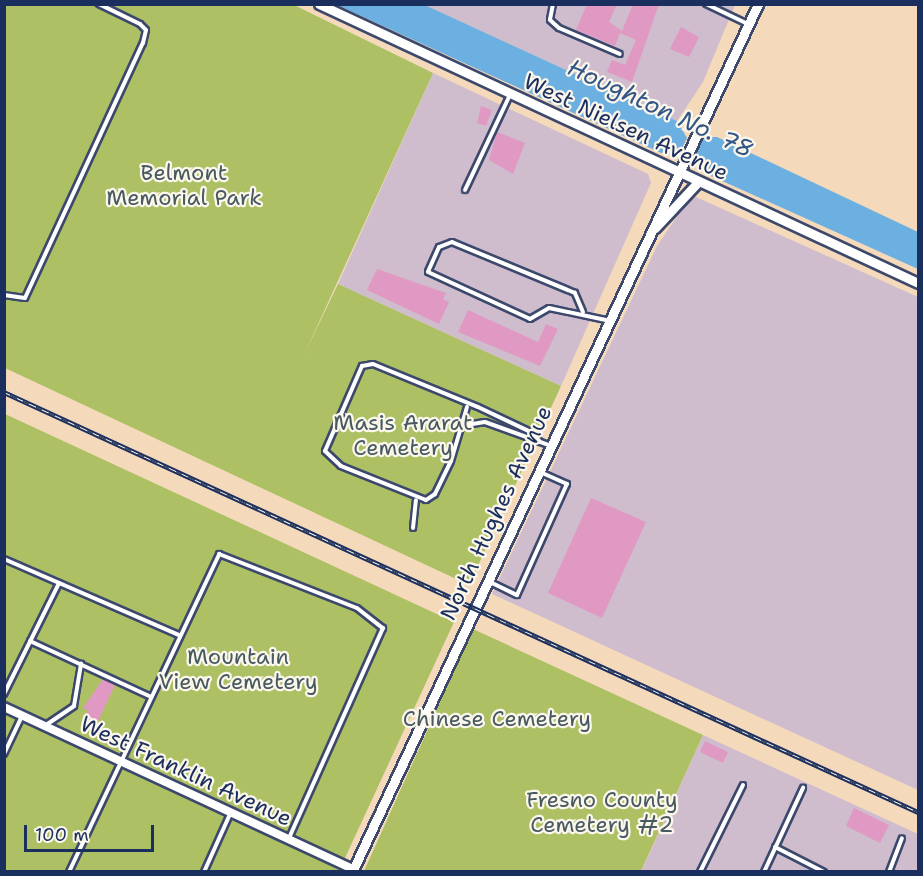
<!DOCTYPE html>
<html>
<head>
<meta charset="utf-8">
<style>
	body { margin:0 }
	#map { position:relative; width:923px; height:876px; overflow:hidden; background:#f4d9bb; font-family:"Shantell Sans",sans-serif }
	div>[style] { position:absolute }
	[style*='--x'] { left:calc(var(--x)*1px); top:calc(var(--y)*1px); width:calc(var(--w)*1px); rotate:calc(var(--a)*1deg) }
	.industrial>* { inset:0; background:#cfbdce }
	.green>* { inset:0; background:#adc064 }
	.water>* { inset:0; background:#6cb0e2 }
	.building>* { inset:0; background:#e099c3 }
	.roads { filter:drop-shadow(2px 0 #3c486c) drop-shadow(-2px 0 #3c486c) drop-shadow(0 2px #3c486c) drop-shadow(0 -2px #3c486c) }
	.service>* { height:4px; margin:-2px; padding:0 2px; transform-origin:2px; border-radius:2px; background:#fff }
	.minor>* { height:8px; margin:-4px; padding:0 4px; transform-origin:4px; border-radius:4px; background:#fff }
	.tertiary>* { height:9px; margin:-4.5px; padding:0 4.5px; transform-origin:4.5px; border-radius:4.5px; background:#fff }
	.rail>* { height:4.5px; margin-top:-2.25px; transform-origin:0; background:repeating-linear-gradient(90deg,#fbf7ec 0 7px,#1b2f5e 0 14px); box-sizing:border-box; border-block:2px solid #1b2f5e }
	span { translate:-50% -50%; white-space:nowrap; text-align:center; line-height:1.15; -webkit-text-stroke:4.5px #fbf7ec; paint-order:stroke }
	.street-label { font-size:22px; color:#1b2f5e }
	.park-label { font-size:22px; color:#475a60 }
	.water-label { font-size:24px; color:#335686; font-style:italic }
	.frame { position:absolute; inset:0; border:6px solid #1b2f5e; pointer-events:none }
	.scale { position:absolute; left:24px; top:825px; width:130px; height:27px; box-sizing:border-box; border:3px solid #1b2f5e; border-top:0; padding-left:8px; font-size:18px; line-height:21px; white-space:nowrap; color:#1b2f5e; -webkit-text-stroke:4px #fbf7ec; paint-order:stroke }
</style>
</head>
<body>
<div id="map">
	<div class="industrial">
		<i style="clip-path:polygon(425px 5px,735px 5px,703px 82px,677px 121px)"></i>
		<i style="clip-path:polygon(433px 73px,648px 174px,651px 183px,561px 386px,338px 284px)"></i>
		<i style="clip-path:polygon(696px 197px,918px 297px,918px 790px,492px 594px,657px 246px,688px 200px)"></i>
		<i style="clip-path:polygon(703px 735px,918px 834px,918px 871px,641px 872px)"></i>
	</div>
	<div class="green">
		<i style="clip-path:polygon(4px 5px,294px 5px,433px 73px,304px 355px,338px 284px,561px 386px,469px 585px,5px 368px)"></i>
		<i style="clip-path:polygon(5px 414px,454px 622px,339px 871px,5px 872px)"></i>
		<i style="clip-path:polygon(473px 629px,703px 735px,641px 871px,364px 871px)"></i>
	</div>
	<div class="water">
		<i style="clip-path:polygon(337px 5px,425px 5px,677px 121px,687px 138px,682px 148px,661px 153px)"></i>
		<i style="clip-path:polygon(703px 137px,717px 137px,918px 232px,918px 269px,709px 175px,692px 152px)"></i>
	</div>
	<div class="building">
		<i style="clip-path:polygon(587px 4px,617px 4px,609px 22px,622px 31px,633px 4px,659px 4px,632px 82px,607px 72px,612px 60px,625px 65px,636px 40px,620px 33px,615px 46px,576px 30px)"></i>
		<i style="clip-path:polygon(681px 27px,699px 37px,689px 57px,670px 49px)"></i>
		<i style="clip-path:polygon(481px 106px,492px 110px,486px 126px,477px 123px)"></i>
		<i style="clip-path:polygon(497px 132px,525px 143px,513px 174px,489px 160px)"></i>
		<i style="clip-path:polygon(377px 269px,446px 293px,443px 299px,449px 302px,439px 324px,367px 290px)"></i>
		<i style="clip-path:polygon(468px 310px,538px 342px,546px 324px,558px 329px,540px 366px,458px 332px)"></i>
		<i style="clip-path:polygon(591px 498px,646px 522px,602px 618px,548px 593px)"></i>
		<i style="clip-path:polygon(103px 679px,115px 685px,93px 732px,81px 725px,88px 710px,83px 708px)"></i>
		<i style="clip-path:polygon(705px 741px,728px 752px,723px 763px,700px 752px)"></i>
		<i style="clip-path:polygon(854px 808px,889px 825px,880px 843px,846px 826px)"></i>
	</div>
	<div class="roads">
		<div class="service">
			<i style="--x:553;--y:4;--w:16;--a:101"></i>
			<i style="--x:550;--y:20;--w:12;--a:42"></i>
			<i style="--x:559;--y:28;--w:66;--a:23.1"></i>
			<i style="--x:706;--y:4;--w:47;--a:25.5"></i>
			<i style="--x:465;--y:190;--w:105;--a:-64.7"></i>
			<i style="--x:4;--y:295;--w:21;--a:8"></i>
			<i style="--x:25;--y:298;--w:281;--a:-65.2"></i>
			<i style="--x:143;--y:43;--w:13;--a:-77"></i>
			<i style="--x:146;--y:30;--w:8;--a:-135"></i>
			<i style="--x:140;--y:24;--w:46;--a:-154"></i>
			<i style="--x:583;--y:312;--w:21;--a:-113"></i>
			<i style="--x:575;--y:293;--w:133;--a:-157.5"></i>
			<i style="--x:452;--y:242;--w:14;--a:159"></i>
			<i style="--x:439;--y:247;--w:27;--a:114"></i>
			<i style="--x:428;--y:272;--w:112;--a:24.7"></i>
			<i style="--x:530;--y:319;--w:22;--a:-30"></i>
			<i style="--x:549;--y:308;--w:58;--a:11.9"></i>
			<i style="--x:467;--y:407;--w:56;--a:106.5"></i>
			<i style="--x:451;--y:461;--w:37;--a:116"></i>
			<i style="--x:435;--y:494;--w:11;--a:146"></i>
			<i style="--x:426;--y:500;--w:92;--a:-158.2"></i>
			<i style="--x:341;--y:466;--w:22;--a:-137"></i>
			<i style="--x:325;--y:451;--w:93;--a:-66.5"></i>
			<i style="--x:362;--y:366;--w:11;--a:-10"></i>
			<i style="--x:373;--y:364;--w:113;--a:22.3"></i>
			<i style="--x:478;--y:407;--w:61;--a:25.3"></i>
			<i style="--x:533;--y:433;--w:11;--a:52"></i>
			<i style="--x:466;--y:425;--w:19;--a:-9"></i>
			<i style="--x:485;--y:422;--w:68;--a:19.8"></i>
			<i style="--x:413;--y:528;--w:28;--a:-84"></i>
			<i style="--x:4;--y:559;--w:191;--a:23.5"></i>
			<i style="--x:490;--y:582;--w:30;--a:26"></i>
			<i style="--x:517;--y:595;--w:122;--a:-65.8"></i>
			<i style="--x:567;--y:484;--w:30;--a:-156"></i>
			<i style="--x:30;--y:641;--w:133;--a:24.8"></i>
			<i style="--x:4;--y:694;--w:124;--a:-63.6"></i>
			<i style="--x:46;--y:725;--w:34;--a:-34"></i>
			<i style="--x:74;--y:706;--w:43;--a:-80.5"></i>
			<i style="--x:4;--y:754;--w:42;--a:-64.7"></i>
			<i style="--x:775;--y:847;--w:55;--a:27"></i>
			<i style="--x:69;--y:872;--w:352;--a:-64.7"></i>
			<i style="--x:219;--y:554;--w:148;--a:21.4"></i>
			<i style="--x:357;--y:608;--w:33;--a:38"></i>
			<i style="--x:383;--y:628;--w:230;--a:114.1"></i>
			<i style="--x:204;--y:872;--w:66;--a:-65.8"></i>
			<i style="--x:700;--y:872;--w:97;--a:-63.7"></i>
			<i style="--x:764;--y:872;--w:93;--a:-65.1"></i>
			<i style="--x:889;--y:872;--w:36;--a:-69"></i>
		</div>
		<div class="minor">
			<i style="--x:4;--y:707;--w:385;--a:24.9"></i>
		</div>
		<div class="tertiary">
			<i style="--x:319;--y:4;--w:661;--a:24.97"></i>
			<i style="--x:655;--y:228;--w:63;--a:-46.9"></i>
			<i style="--x:352;--y:872;--w:958;--a:-64.93"></i>
		</div>
	</div>
	<div class="rail">
		<i style="--x:4;--y:392;--w:1006;--a:24.68"></i>
	</div>
	<div class="street-label">
		<span style="left:626px;top:127px;rotate:25deg">West Nielsen Avenue</span>
		<span style="left:496px;top:513px;rotate:-65deg">North Hughes Avenue</span>
		<span style="left:186px;top:771px;rotate:25deg">West Franklin Avenue</span>
	</div>
	<div class="park-label">
		<span style="left:184px;top:185px">Belmont<br>Memorial Park</span>
		<span style="left:403px;top:435px">Masis Ararat<br>Cemetery</span>
		<span style="left:238px;top:669px">Mountain<br>View Cemetery</span>
		<span style="left:497px;top:719px">Chinese Cemetery</span>
		<span style="left:602px;top:812px">Fresno County<br>Cemetery #2</span>
	</div>
	<div class="water-label">
		<span style="left:660px;top:109px;rotate:25deg">Houghton No. 78</span>
	</div>
	<div class="frame"></div>
	<div class="scale">100 m</div>
</div>
</body>
</html>
